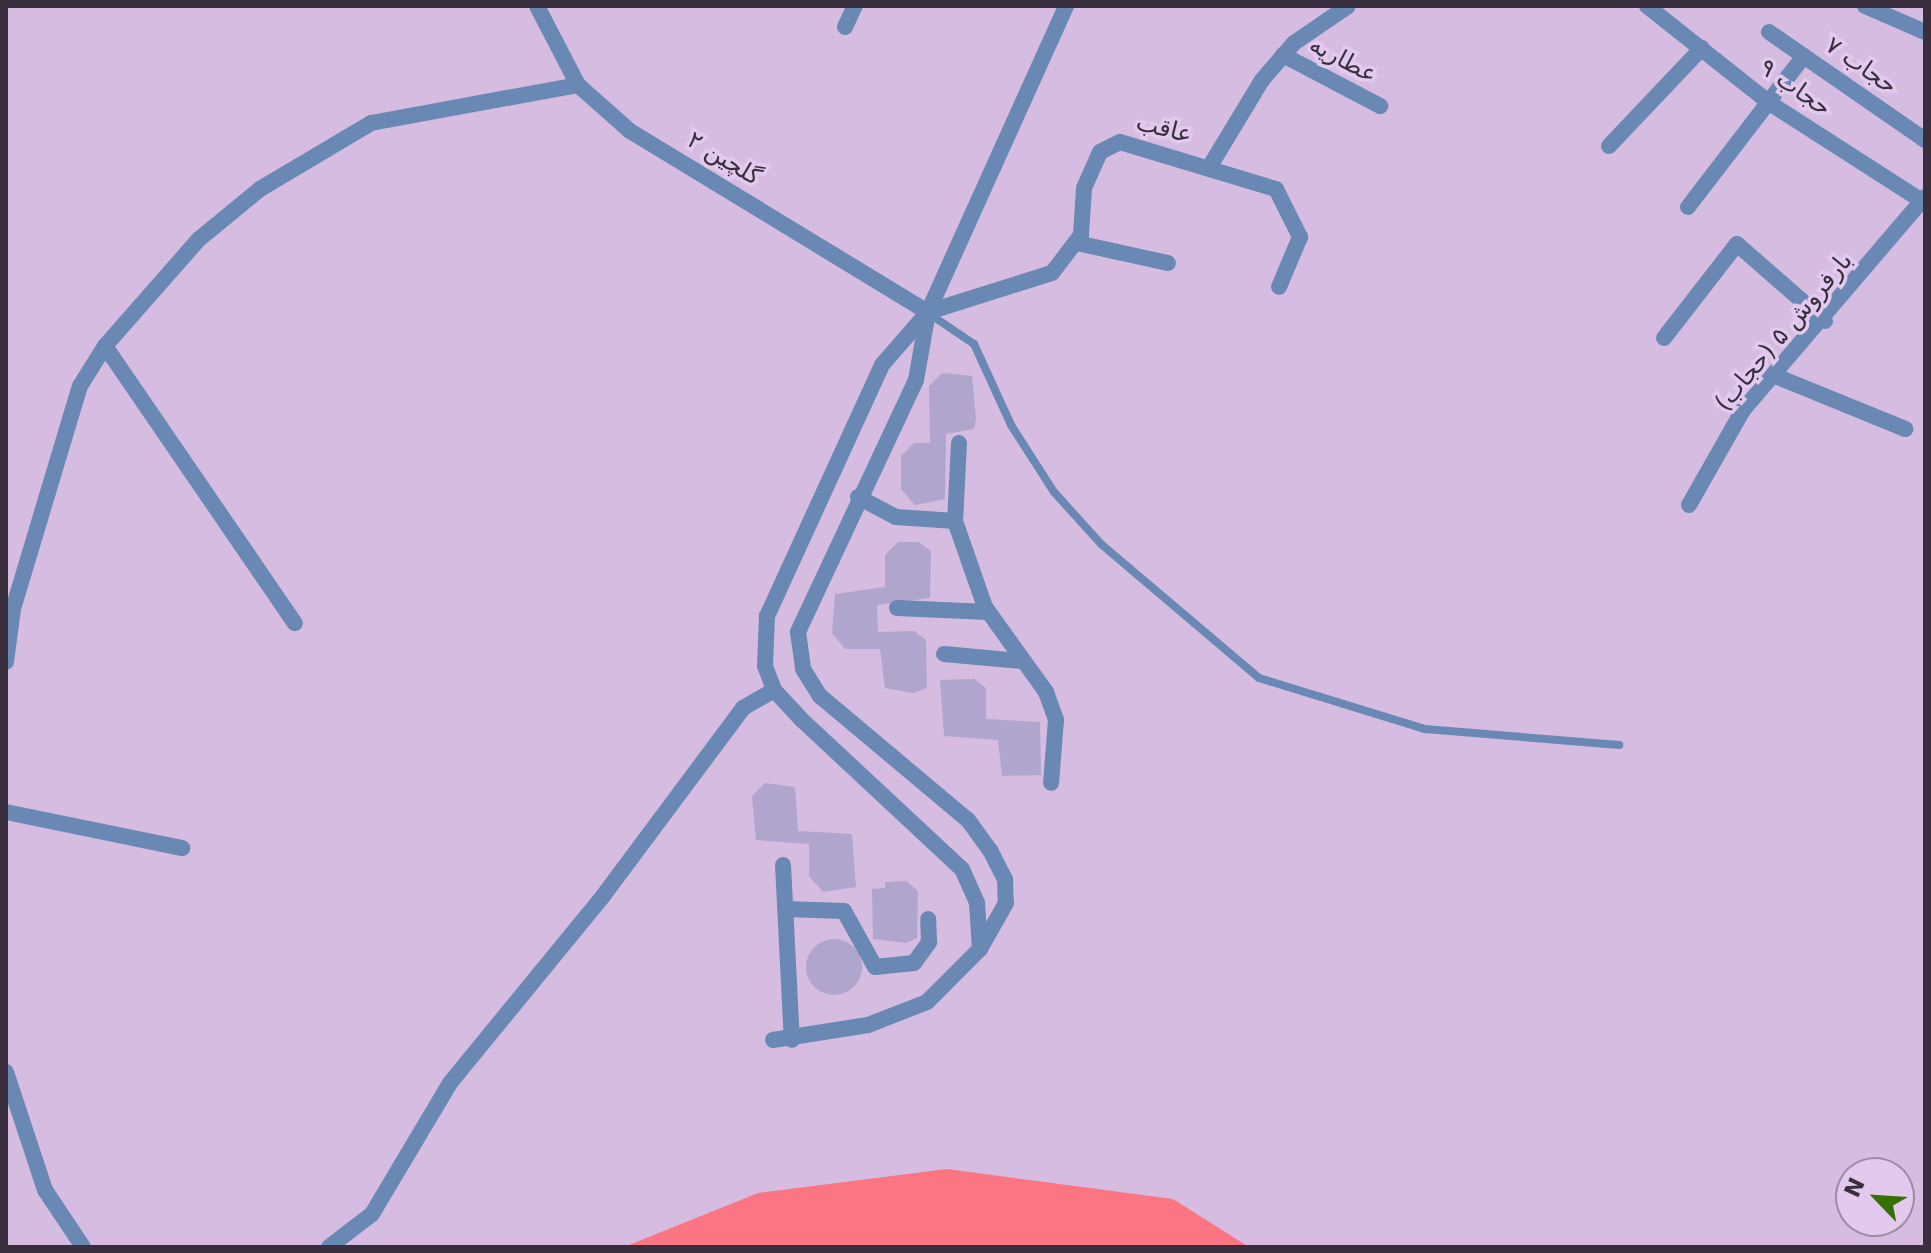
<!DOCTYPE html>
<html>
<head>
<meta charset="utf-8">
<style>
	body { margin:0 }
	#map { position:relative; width:1931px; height:1253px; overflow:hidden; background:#d5bce0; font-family:"DejaVu Sans","Noto Sans Arabic",sans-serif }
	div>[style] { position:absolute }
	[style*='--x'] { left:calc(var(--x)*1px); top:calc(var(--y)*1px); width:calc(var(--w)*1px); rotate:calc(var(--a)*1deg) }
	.water>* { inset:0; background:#fb7583 }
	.building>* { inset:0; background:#afa5cd }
	.round { border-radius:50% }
	.service>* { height:8px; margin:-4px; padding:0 4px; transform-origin:4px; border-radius:4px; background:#6989b4 }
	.minor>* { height:16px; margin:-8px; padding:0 8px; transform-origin:8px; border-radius:8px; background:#6989b4 }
	.tertiary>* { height:16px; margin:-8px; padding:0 8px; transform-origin:8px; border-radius:8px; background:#6989b4 }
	span { translate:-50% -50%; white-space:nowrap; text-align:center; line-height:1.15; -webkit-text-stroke:7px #e2c9ed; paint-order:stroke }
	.street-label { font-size:24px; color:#382e3d }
	.frame { position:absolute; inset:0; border:8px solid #382e3d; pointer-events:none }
	.north { position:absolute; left:1835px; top:1157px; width:80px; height:80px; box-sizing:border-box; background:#e2c9ed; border:2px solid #9e8ba7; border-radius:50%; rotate:295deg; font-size:22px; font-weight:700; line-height:32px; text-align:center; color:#382e3d }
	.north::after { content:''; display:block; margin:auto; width:28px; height:36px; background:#357101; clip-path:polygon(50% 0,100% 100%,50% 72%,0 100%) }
</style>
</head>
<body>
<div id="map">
	<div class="water">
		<i style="clip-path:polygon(947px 1169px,1173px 1199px,1249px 1247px,624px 1247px,758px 1193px)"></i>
	</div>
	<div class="building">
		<i style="clip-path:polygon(942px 373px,972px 376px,976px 419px,974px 429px,946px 434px,945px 499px,915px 505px,901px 489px,901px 456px,914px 443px,930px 443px,929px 386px)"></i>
		<i style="clip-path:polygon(898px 542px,919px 542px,931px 551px,930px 598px,877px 605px,878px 632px,914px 631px,926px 640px,927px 688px,913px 693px,885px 688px,880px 649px,845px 649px,832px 633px,835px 594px,885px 587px,885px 555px)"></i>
		<i style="clip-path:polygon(974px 679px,986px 688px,986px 719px,1040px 722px,1041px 775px,1002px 776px,998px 740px,944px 736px,940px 680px)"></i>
		<i style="clip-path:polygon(765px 783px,795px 787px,798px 831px,852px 834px,856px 887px,823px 892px,809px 876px,809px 844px,756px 840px,752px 796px)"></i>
		<i style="clip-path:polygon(885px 882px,906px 881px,918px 891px,917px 938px,906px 943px,873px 939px,872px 889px,885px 888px)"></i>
		<i class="round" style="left:806px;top:939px;width:56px;height:56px"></i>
	</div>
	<div class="service">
		<i style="--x:928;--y:313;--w:55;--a:34"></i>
		<i style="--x:974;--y:344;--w:89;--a:65.4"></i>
		<i style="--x:1011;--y:425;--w:80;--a:57.3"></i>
		<i style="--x:1054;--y:492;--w:70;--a:47.9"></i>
		<i style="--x:1101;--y:544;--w:207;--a:40.3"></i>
		<i style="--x:1259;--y:678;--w:174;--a:17.1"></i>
		<i style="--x:1425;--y:729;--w:195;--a:4.7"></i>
	</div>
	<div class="minor">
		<i style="--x:537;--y:6;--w:89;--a:62.6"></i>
		<i style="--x:578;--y:85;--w:69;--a:41.5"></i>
		<i style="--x:630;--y:131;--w:349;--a:31.3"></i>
		<i style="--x:1647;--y:6;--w:158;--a:38.3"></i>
		<i style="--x:1771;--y:104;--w:183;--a:32.7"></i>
		<i style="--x:1865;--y:6;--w:65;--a:23.4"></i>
		<i style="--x:845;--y:27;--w:23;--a:-65"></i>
		<i style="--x:1769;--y:32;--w:190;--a:34.7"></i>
		<i style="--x:1283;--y:55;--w:110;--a:27.7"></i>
		<i style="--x:1609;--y:146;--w:135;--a:-46.5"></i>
		<i style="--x:1210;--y:166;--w:100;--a:-58.8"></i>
		<i style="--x:1262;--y:80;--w:49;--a:-49.1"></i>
		<i style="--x:1294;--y:43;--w:65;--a:-34.4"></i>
		<i style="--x:1688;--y:207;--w:190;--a:-52.5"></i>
		<i style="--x:1077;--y:243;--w:93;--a:12.4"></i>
		<i style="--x:928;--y:312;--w:130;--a:-17.5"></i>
		<i style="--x:1052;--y:273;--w:48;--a:-52.7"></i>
		<i style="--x:1081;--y:235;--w:47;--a:-86.3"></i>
		<i style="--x:1084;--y:188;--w:39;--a:-66"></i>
		<i style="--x:1100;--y:152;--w:22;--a:-27"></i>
		<i style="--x:1120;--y:142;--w:163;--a:16.8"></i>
		<i style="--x:1276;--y:189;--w:54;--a:63.4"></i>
		<i style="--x:1300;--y:237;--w:54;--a:112.8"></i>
		<i style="--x:928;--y:312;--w:336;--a:-65.7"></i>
		<i style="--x:1664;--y:338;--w:119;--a:-52.2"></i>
		<i style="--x:1737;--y:244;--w:117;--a:41.2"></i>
		<i style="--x:105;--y:346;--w:336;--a:55.6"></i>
		<i style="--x:1773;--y:375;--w:143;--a:22.2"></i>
		<i style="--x:959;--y:443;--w:78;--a:92.9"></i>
		<i style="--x:955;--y:521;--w:91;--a:70.8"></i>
		<i style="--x:985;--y:607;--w:105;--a:54.3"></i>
		<i style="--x:1046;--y:692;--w:30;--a:70"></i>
		<i style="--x:1056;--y:720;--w:63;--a:94.5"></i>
		<i style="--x:858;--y:497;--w:43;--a:27.8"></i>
		<i style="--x:896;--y:517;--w:59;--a:3.9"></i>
		<i style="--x:1689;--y:505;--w:109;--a:-60.4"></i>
		<i style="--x:1743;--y:410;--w:280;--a:-49.5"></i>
		<i style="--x:897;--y:608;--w:91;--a:2.5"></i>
		<i style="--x:944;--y:654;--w:77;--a:5.2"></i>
		<i style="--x:6;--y:662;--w:53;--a:-82.5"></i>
		<i style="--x:13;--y:609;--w:233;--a:-73.3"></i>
		<i style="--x:80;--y:386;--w:47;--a:-58"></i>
		<i style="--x:105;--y:346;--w:141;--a:-48.7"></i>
		<i style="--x:198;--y:240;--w:80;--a:-39.4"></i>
		<i style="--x:260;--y:189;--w:129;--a:-30.7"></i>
		<i style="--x:371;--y:123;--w:210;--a:-10.4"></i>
		<i style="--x:6;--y:812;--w:180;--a:11.6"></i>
		<i style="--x:783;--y:865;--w:175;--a:87.1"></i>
		<i style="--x:786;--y:909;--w:58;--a:2"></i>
		<i style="--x:844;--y:911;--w:64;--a:61"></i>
		<i style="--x:875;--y:967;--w:39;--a:-6"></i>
		<i style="--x:914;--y:963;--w:26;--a:-54"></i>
		<i style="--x:929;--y:942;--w:23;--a:-92"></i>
		<i style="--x:773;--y:1040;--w:96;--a:-9"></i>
		<i style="--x:868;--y:1025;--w:63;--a:-21.3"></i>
		<i style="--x:927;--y:1002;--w:75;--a:-45"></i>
		<i style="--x:6;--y:1072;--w:124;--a:71.7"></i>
		<i style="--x:45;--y:1190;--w:69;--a:56.3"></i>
		<i style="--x:329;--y:1247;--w:54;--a:-37.5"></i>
		<i style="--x:372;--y:1214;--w:152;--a:-59.2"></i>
		<i style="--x:450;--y:1083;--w:242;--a:-50.7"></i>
		<i style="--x:603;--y:896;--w:234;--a:-53.3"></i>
		<i style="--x:743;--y:708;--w:36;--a:-30"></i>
	</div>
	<div class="tertiary">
		<i style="--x:928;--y:312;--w:70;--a:131"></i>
		<i style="--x:882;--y:365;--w:276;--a:114.6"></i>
		<i style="--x:767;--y:616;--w:50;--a:92.3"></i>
		<i style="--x:765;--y:666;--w:26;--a:69"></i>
		<i style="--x:774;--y:690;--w:41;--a:47"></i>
		<i style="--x:802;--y:720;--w:219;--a:43"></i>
		<i style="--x:962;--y:869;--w:37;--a:66"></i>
		<i style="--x:977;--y:903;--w:46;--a:86.3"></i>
		<i style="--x:928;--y:312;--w:69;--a:100"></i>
		<i style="--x:916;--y:380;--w:278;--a:115.1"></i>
		<i style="--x:798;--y:632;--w:37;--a:82"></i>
		<i style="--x:803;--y:669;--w:32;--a:58"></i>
		<i style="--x:820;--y:696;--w:193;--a:40"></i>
		<i style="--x:968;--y:820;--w:37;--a:54"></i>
		<i style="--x:990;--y:850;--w:33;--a:63"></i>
		<i style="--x:1005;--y:879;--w:24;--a:88"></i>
		<i style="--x:1006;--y:903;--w:53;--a:119.5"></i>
	</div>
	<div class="street-label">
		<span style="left:1343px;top:60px;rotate:28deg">عطاریه</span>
		<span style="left:1861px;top:66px;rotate:35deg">حجاب ۷</span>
		<span style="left:1795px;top:88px;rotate:35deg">حجاب ۹</span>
		<span style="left:1164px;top:129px;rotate:14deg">عاقب</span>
		<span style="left:724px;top:159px;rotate:31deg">گلچین ۲</span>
		<span style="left:1784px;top:332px;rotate:-50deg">بارفروش ۵ (حجاب)</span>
	</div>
	<div class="frame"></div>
	<div class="north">N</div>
</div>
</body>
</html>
